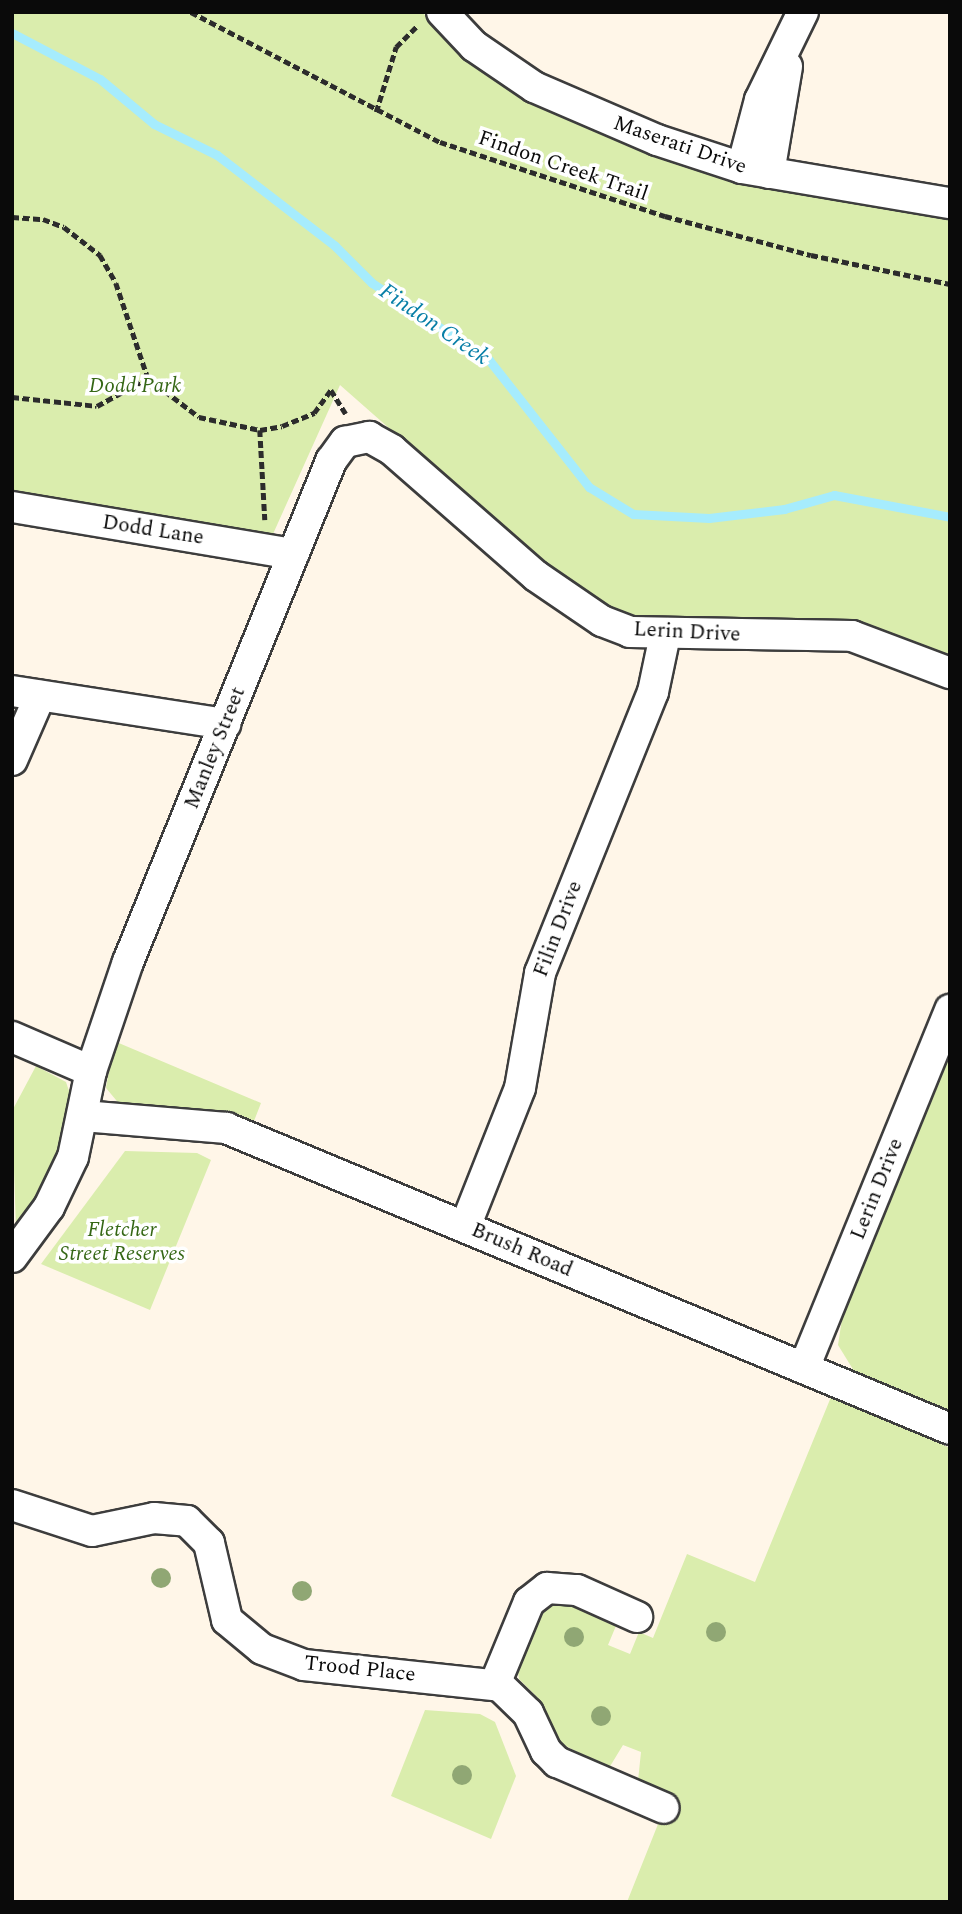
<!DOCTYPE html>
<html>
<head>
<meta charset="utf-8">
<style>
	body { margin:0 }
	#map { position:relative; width:962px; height:1914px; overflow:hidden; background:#fff6e8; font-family:Spectral,serif }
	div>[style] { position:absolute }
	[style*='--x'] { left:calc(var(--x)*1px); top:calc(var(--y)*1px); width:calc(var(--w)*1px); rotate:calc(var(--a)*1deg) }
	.green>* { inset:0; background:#daedad }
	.stream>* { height:9px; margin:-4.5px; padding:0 4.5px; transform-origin:4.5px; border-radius:4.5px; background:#a6ecfd }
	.path>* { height:4.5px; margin-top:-2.25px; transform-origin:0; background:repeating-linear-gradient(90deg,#2c2c2c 0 7px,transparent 0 10.5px) }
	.roads { filter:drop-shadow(2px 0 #3d3d3d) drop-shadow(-2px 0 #3d3d3d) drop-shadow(0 2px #3d3d3d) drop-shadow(0 -2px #3d3d3d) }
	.minor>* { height:30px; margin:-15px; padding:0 15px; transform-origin:15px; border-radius:15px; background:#fff }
	.trees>* { width:20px; height:20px; margin:-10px; border-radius:50%; background:#90a774 }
	span { translate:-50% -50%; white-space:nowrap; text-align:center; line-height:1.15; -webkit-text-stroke:7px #fff; paint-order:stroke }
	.street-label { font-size:21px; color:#0a0a0a }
	.park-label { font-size:21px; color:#356715; font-style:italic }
	.water-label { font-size:23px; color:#087fa7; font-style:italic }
	.frame { position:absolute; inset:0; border:14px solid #0a0a0a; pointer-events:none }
</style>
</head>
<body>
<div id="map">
	<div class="green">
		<i style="clip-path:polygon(12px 12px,422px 12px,467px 59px,515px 93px,619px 141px,752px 184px,950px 216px,950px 658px,865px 626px,631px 617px,609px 609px,523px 546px,340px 385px,273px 534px,12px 490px)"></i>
		<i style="clip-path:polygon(114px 1041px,261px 1103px,254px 1121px,209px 1110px,121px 1106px,106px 1088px)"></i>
		<i style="clip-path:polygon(950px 1055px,950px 1412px,854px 1371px,838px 1345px,842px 1319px)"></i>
		<i style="clip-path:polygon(36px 1066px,66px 1082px,72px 1100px,61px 1154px,45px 1190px,16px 1229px,12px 1111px)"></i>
		<i style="clip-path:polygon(125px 1151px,197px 1153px,211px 1160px,150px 1310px,41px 1264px)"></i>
		<i style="clip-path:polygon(831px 1397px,950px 1448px,950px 1902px,627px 1902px,670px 1794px,638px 1781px,641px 1752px,623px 1745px,609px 1768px,556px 1741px,540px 1700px,519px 1679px,517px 1666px,535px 1620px,546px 1604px,558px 1599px,618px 1621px,608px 1645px,630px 1654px,639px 1632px,653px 1638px,687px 1554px,755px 1582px)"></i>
		<i style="clip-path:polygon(425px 1710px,480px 1714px,495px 1722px,516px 1776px,491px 1839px,391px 1796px)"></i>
	</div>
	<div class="stream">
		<i style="--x:12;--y:33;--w:99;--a:27.6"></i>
		<i style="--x:100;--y:79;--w:70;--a:39.8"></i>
		<i style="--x:154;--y:124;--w:70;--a:26.2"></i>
		<i style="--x:217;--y:155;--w:149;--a:37.6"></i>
		<i style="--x:335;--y:246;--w:52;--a:45"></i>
		<i style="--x:372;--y:283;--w:140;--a:33.3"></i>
		<i style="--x:489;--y:360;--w:162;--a:51.8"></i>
		<i style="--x:589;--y:487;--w:52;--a:31.5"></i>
		<i style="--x:633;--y:514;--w:76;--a:3"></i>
		<i style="--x:709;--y:518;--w:76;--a:-6.8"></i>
		<i style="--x:784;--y:509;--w:52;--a:-15.6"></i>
		<i style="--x:834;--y:495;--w:118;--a:10.7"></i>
	</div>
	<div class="path">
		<i style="--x:191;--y:12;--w:281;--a:27.6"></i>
		<i style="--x:440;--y:142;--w:237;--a:18.2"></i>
		<i style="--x:665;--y:216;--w:151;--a:15"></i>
		<i style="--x:811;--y:255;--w:142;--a:11.8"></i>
		<i style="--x:376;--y:112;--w:68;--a:-72.9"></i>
		<i style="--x:396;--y:47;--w:31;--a:-45"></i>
		<i style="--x:12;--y:217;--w:31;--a:4"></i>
		<i style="--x:43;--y:219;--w:22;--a:21"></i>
		<i style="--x:64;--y:227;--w:46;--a:37.9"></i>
		<i style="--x:100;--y:255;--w:32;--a:60"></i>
		<i style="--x:116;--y:283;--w:100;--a:71.4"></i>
		<i style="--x:148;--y:378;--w:64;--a:37.4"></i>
		<i style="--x:199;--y:417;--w:62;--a:12"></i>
		<i style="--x:260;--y:430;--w:22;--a:-10"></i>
		<i style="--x:282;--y:426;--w:35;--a:-22"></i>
		<i style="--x:314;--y:413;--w:29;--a:-54"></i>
		<i style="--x:331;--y:390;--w:28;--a:58"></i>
		<i style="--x:12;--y:397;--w:85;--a:6"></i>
		<i style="--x:97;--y:406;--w:58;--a:-28.8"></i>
		<i style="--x:260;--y:430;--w:90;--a:86.8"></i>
	</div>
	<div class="roads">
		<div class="minor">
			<i style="--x:442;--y:12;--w:47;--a:46.7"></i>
			<i style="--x:474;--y:46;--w:73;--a:34.3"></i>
			<i style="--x:534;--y:87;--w:134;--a:23.3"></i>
			<i style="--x:657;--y:140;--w:89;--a:18.2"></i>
			<i style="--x:742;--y:168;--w:211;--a:9.6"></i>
			<i style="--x:742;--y:168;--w:70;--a:-75.2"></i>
			<i style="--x:760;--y:100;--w:98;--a:-64"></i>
			<i style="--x:769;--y:173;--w:108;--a:-80.4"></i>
			<i style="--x:12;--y:507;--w:285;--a:9.5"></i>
			<i style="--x:12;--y:691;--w:216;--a:8.8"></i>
			<i style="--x:12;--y:760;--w:70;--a:-66.4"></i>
			<i style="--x:12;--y:1037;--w:86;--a:23.3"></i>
			<i style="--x:83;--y:1116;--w:144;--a:4.8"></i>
			<i style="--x:226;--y:1128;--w:784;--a:22.57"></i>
			<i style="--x:465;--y:1227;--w:149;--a:-68.4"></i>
			<i style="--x:520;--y:1088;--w:117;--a:-80.1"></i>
			<i style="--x:540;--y:973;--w:303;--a:-68.1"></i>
			<i style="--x:653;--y:692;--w:58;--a:-78.1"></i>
			<i style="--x:12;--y:1257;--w:62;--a:-53.5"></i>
			<i style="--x:49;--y:1207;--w:55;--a:-64.4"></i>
			<i style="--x:73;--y:1157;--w:88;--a:-78.2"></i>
			<i style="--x:91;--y:1071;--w:115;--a:-71.3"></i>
			<i style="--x:128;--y:962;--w:541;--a:-67.94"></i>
			<i style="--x:331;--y:461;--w:24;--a:-54"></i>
			<i style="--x:345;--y:442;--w:25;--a:-12"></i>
			<i style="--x:369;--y:437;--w:26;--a:29"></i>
			<i style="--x:392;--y:450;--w:191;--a:41.2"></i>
			<i style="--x:536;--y:576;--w:80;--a:34.3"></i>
			<i style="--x:602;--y:621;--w:30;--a:21"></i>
			<i style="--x:630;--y:632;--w:222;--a:1"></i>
			<i style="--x:852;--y:636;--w:105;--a:20.7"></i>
			<i style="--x:804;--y:1368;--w:387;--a:-67.8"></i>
			<i style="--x:12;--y:1505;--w:84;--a:18"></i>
			<i style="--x:92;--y:1531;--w:63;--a:-11.8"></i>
			<i style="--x:154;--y:1518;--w:33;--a:5"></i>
			<i style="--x:187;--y:1521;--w:31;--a:45"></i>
			<i style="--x:209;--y:1543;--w:79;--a:76.8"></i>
			<i style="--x:227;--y:1620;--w:45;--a:39.6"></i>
			<i style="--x:262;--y:1649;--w:45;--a:20.9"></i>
			<i style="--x:304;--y:1665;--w:197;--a:6.1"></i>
			<i style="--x:500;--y:1686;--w:39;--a:44"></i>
			<i style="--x:528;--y:1713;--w:42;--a:64.7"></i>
			<i style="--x:546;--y:1751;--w:16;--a:45"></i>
			<i style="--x:557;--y:1762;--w:116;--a:23.3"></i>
			<i style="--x:495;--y:1684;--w:89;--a:-67.5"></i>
			<i style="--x:529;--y:1602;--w:23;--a:-38"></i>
			<i style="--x:547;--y:1588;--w:30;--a:4"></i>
			<i style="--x:577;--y:1590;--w:66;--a:24.2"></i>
		</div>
	</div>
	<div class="trees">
		<i style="left:132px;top:1230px"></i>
		<i style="left:161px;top:1578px"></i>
		<i style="left:302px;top:1591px"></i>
		<i style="left:716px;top:1632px"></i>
		<i style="left:574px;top:1637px"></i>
		<i style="left:601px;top:1716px"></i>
		<i style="left:462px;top:1775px"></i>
	</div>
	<div class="street-label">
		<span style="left:680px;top:145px;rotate:19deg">Maserati Drive</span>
		<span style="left:563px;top:166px;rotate:19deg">Findon Creek Trail</span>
		<span style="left:153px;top:530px;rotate:9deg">Dodd Lane</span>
		<span style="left:687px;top:632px;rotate:3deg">Lerin Drive</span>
		<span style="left:215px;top:748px;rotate:-68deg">Manley Street</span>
		<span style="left:558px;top:929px;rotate:-69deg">Filin Drive</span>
		<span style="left:877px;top:1189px;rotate:-68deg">Lerin Drive</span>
		<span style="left:522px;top:1250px;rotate:23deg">Brush Road</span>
		<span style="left:360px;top:1669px;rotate:6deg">Trood Place</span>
	</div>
	<div class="park-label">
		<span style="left:135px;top:386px">Dodd Park</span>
		<span style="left:122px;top:1242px">Fletcher<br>Street Reserves</span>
	</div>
	<div class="water-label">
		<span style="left:434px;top:325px;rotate:34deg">Findon Creek</span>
	</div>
	<div class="frame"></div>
</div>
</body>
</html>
